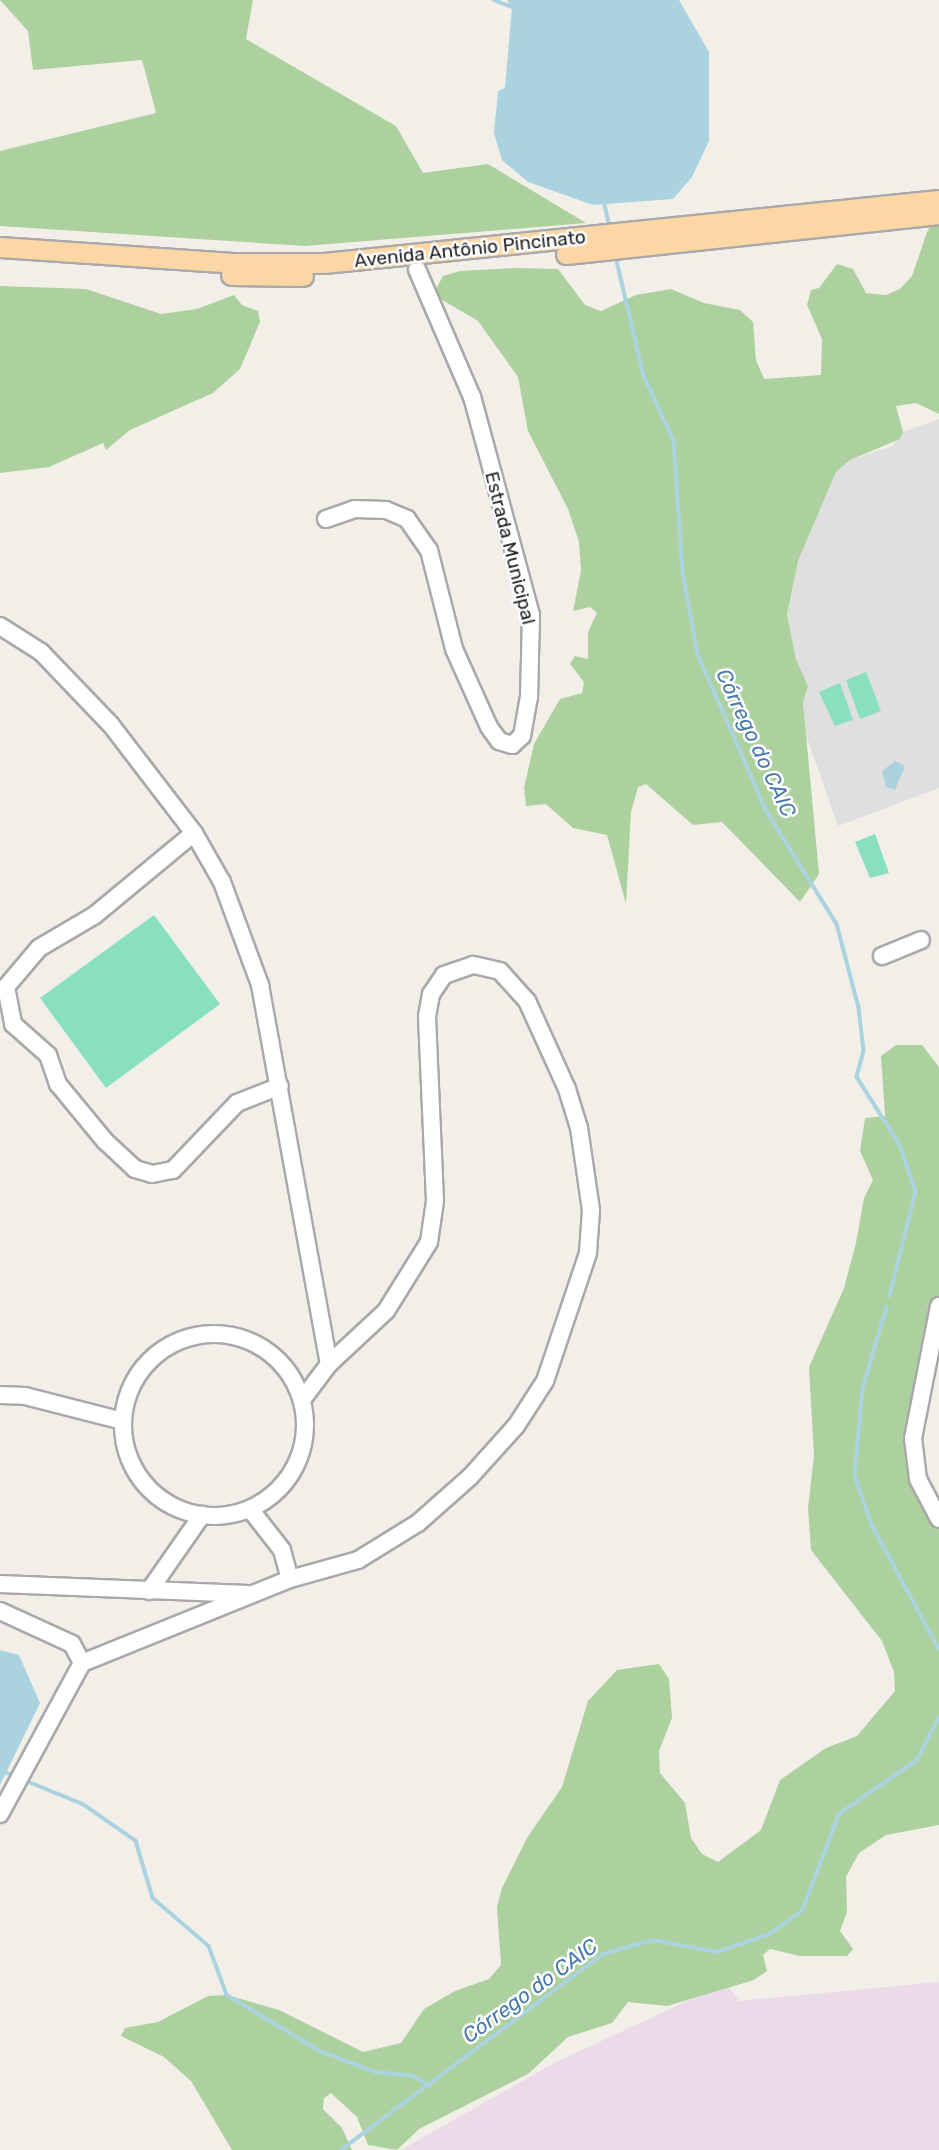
<!DOCTYPE html>
<html>
<head>
<meta charset="utf-8">
<style>
	body { margin:0 }
	#map { position:relative; width:939px; height:2150px; overflow:hidden; background:#f2efe9; font-family:Rubik,sans-serif }
	div>[style] { position:absolute }
	[style*='--x'] { left:calc(var(--x)*1px); top:calc(var(--y)*1px); width:calc(var(--w)*1px); rotate:calc(var(--a)*1deg) }
	.residential>* { inset:0; background:#e0dfdf }
	.industrial>* { inset:0; background:#ebdbe8 }
	.forest>* { inset:0; background:#add19e }
	.pitch>* { inset:0; background:#88e0be }
	.water>* { inset:0; background:#aad3df }
	.stream>* { height:3.5px; margin:-1.75px; padding:0 1.75px; transform-origin:1.75px; border-radius:1.75px; background:#aad3df }
	.roads { filter:drop-shadow(2px 0 #a9a9a9) drop-shadow(-2px 0 #a9a9a9) drop-shadow(0 2px #a9a9a9) drop-shadow(0 -2px #a9a9a9) }
	.minor>* { height:16px; margin:-8px; padding:0 8px; transform-origin:8px; border-radius:8px; background:#fff }
	.minor>.ring { margin:-8px; padding:0; box-sizing:content-box; background:none; border:16px solid #fff; border-radius:50% }
	.major>* { height:19px; margin:-9.5px; padding:0 9.5px; transform-origin:9.5px; border-radius:9.5px; background:#fcd6a4 }
	span { translate:-50% -50%; white-space:nowrap; text-align:center; line-height:1.15; -webkit-text-stroke:5px #fff; paint-order:stroke }
	.street-label { font-size:19px; color:#222 }
	.water-label { font-size:21px; color:#4a7aab; font-style:italic }
</style>
</head>
<body>
<div id="map">
	<div class="residential">
		<i style="clip-path:polygon(939px 419px,939px 788px,838px 826px,805px 732px,803px 702px,808px 686px,796px 659px,787px 616px,798px 561px,836px 472px,850px 460px,892px 446px,903px 432px)"></i>
	</div>
	<div class="industrial">
		<i style="clip-path:polygon(939px 1982px,939px 2150px,401px 2150px,554px 2063px,726px 1983px,739px 2001px)"></i>
	</div>
	<div class="forest">
		<i style="clip-path:polygon(0 0,253px 0,246px 39px,396px 126px,423px 173px,488px 164px,586px 223px,305px 246px,0 226px,0 151px,156px 113px,142px 60px,33px 70px,28px 31px)"></i>
		<i style="clip-path:polygon(939px 215px,939px 414px,916px 403px,896px 406px,903px 432px,900px 439px,850px 460px,836px 472px,798px 561px,787px 615px,796px 659px,808px 686px,803px 702px,819px 874px,800px 902px,722px 822px,693px 825px,646px 784px,638px 787px,631px 812px,626px 904px,607px 835px,573px 828px,546px 804px,526px 806px,524px 788px,534px 744px,560px 699px,582px 693px,584px 682px,570px 664px,575px 656px,588px 659px,588px 632px,597px 613px,590px 607px,573px 611px,581px 571px,579px 542px,568px 509px,528px 431px,518px 377px,478px 321px,439px 298px,436px 289px,443px 276px,460px 271px,517px 268px,558px 269px,585px 305px,601px 311px,636px 295px,671px 289px,704px 303px,740px 310px,753px 322px,756px 360px,764px 379px,821px 375px,822px 339px,807px 305px,811px 290px,819px 288px,837px 264px,853px 269px,866px 293px,886px 295px,900px 289px,912px 276px,927px 232px)"></i>
		<i style="clip-path:polygon(0 286px,86px 289px,161px 314px,197px 309px,234px 295px,242px 305px,258px 311px,260px 322px,240px 369px,213px 393px,130px 430px,106px 450px,103px 443px,49px 467px,0 473px)"></i>
		<i style="clip-path:polygon(896px 1045px,922px 1045px,939px 1067px,939px 1301px,921px 1356px,910px 1414px,910px 1452px,939px 1508px,939px 1825px,886px 1835px,859px 1853px,846px 1877px,847px 1912px,840px 1931px,853px 1949px,847px 1956px,800px 1956px,770px 1949px,763px 1955px,767px 1971px,754px 1980px,667px 2006px,628px 2002px,612px 2023px,568px 2037px,528px 2074px,419px 2129px,397px 2150px,368px 2145px,357px 2117px,331px 2093px,324px 2098px,323px 2109px,342px 2128px,352px 2150px,232px 2150px,191px 2081px,164px 2057px,121px 2036px,125px 2028px,158px 2022px,208px 1996px,227px 1995px,279px 2010px,363px 2052px,401px 2043px,424px 2009px,455px 1991px,489px 1979px,501px 1965px,497px 1907px,502px 1888px,527px 1838px,562px 1787px,588px 1701px,617px 1670px,659px 1664px,669px 1679px,672px 1718px,659px 1751px,660px 1773px,685px 1803px,691px 1838px,702px 1854px,718px 1862px,761px 1830px,780px 1780px,826px 1748px,857px 1736px,895px 1691px,894px 1672px,882px 1641px,811px 1550px,808px 1508px,814px 1456px,809px 1367px,844px 1288px,856px 1243px,864px 1198px,873px 1180px,860px 1151px,865px 1118px,885px 1116px,881px 1056px)"></i>
	</div>
	<div class="pitch">
		<i style="clip-path:polygon(866px 672px,881px 711px,860px 719px,846px 680px)"></i>
		<i style="clip-path:polygon(840px 683px,853px 720px,835px 726px,819px 692px)"></i>
		<i style="clip-path:polygon(875px 834px,889px 873px,870px 878px,855px 842px)"></i>
		<i style="clip-path:polygon(154px 915px,220px 1004px,106px 1088px,40px 998px)"></i>
	</div>
	<div class="water">
		<i style="clip-path:polygon(507px 0,679px 0,709px 52px,709px 141px,692px 177px,673px 199px,593px 205px,528px 182px,502px 160px,494px 133px,498px 91px,505px 88px,512px 7px)"></i>
		<i style="clip-path:polygon(895px 761px,905px 766px,895px 790px,886px 787px,882px 771px)"></i>
		<i style="clip-path:polygon(0 1650px,19px 1655px,40px 1703px,0 1785px)"></i>
	</div>
	<div class="stream">
		<i style="--x:494;--y:0;--w:19;--a:21"></i>
		<i style="--x:604;--y:201;--w:27;--a:77"></i>
		<i style="--x:617;--y:261;--w:118;--a:76.8"></i>
		<i style="--x:644;--y:376;--w:72;--a:65.2"></i>
		<i style="--x:674;--y:441;--w:132;--a:86.1"></i>
		<i style="--x:683;--y:573;--w:82;--a:79.5"></i>
		<i style="--x:698;--y:654;--w:170;--a:66.4"></i>
		<i style="--x:766;--y:810;--w:134;--a:58.1"></i>
		<i style="--x:837;--y:924;--w:87;--a:75.3"></i>
		<i style="--x:859;--y:1008;--w:43;--a:83.4"></i>
		<i style="--x:864;--y:1051;--w:27;--a:105"></i>
		<i style="--x:857;--y:1077;--w:80;--a:57.7"></i>
		<i style="--x:900;--y:1145;--w:50;--a:71.2"></i>
		<i style="--x:916;--y:1192;--w:107;--a:104"></i>
		<i style="--x:887;--y:1307;--w:85;--a:106.3"></i>
		<i style="--x:863;--y:1389;--w:87;--a:95.3"></i>
		<i style="--x:855;--y:1476;--w:52;--a:70.9"></i>
		<i style="--x:872;--y:1525;--w:141;--a:61.6"></i>
		<i style="--x:7;--y:1773;--w:3;--a:18"></i>
		<i style="--x:29;--y:1782;--w:58;--a:22.2"></i>
		<i style="--x:83;--y:1804;--w:65;--a:34.9"></i>
		<i style="--x:136;--y:1841;--w:59;--a:73.4"></i>
		<i style="--x:153;--y:1898;--w:74;--a:40.6"></i>
		<i style="--x:209;--y:1946;--w:52;--a:69.8"></i>
		<i style="--x:227;--y:1995;--w:111;--a:31"></i>
		<i style="--x:322;--y:2052;--w:58;--a:20.3"></i>
		<i style="--x:376;--y:2072;--w:38;--a:6"></i>
		<i style="--x:414;--y:2076;--w:19;--a:32"></i>
		<i style="--x:341;--y:2150;--w:327;--a:-36.8"></i>
		<i style="--x:603;--y:1954;--w:52;--a:-15.6"></i>
		<i style="--x:653;--y:1940;--w:65;--a:10.6"></i>
		<i style="--x:717;--y:1952;--w:56;--a:-18.8"></i>
		<i style="--x:770;--y:1934;--w:39;--a:-36"></i>
		<i style="--x:802;--y:1911;--w:104;--a:-69.1"></i>
		<i style="--x:839;--y:1814;--w:95;--a:-34.7"></i>
		<i style="--x:917;--y:1760;--w:48;--a:-62.9"></i>
	</div>
	<div class="roads">
		<div class="minor">
			<i style="--x:326;--y:519;--w:31;--a:-19"></i>
			<i style="--x:355;--y:509;--w:31;--a:2"></i>
			<i style="--x:386;--y:510;--w:23;--a:23"></i>
			<i style="--x:407;--y:519;--w:38;--a:55"></i>
			<i style="--x:429;--y:550;--w:102;--a:75.8"></i>
			<i style="--x:454;--y:649;--w:85;--a:65.8"></i>
			<i style="--x:489;--y:727;--w:17;--a:54"></i>
			<i style="--x:499;--y:741;--w:14;--a:17"></i>
			<i style="--x:512;--y:745;--w:13;--a:-42"></i>
			<i style="--x:522;--y:736;--w:39;--a:-80"></i>
			<i style="--x:529;--y:698;--w:83;--a:-88.6"></i>
			<i style="--x:531;--y:615;--w:226;--a:-105.1"></i>
			<i style="--x:472;--y:397;--w:139;--a:-113.3"></i>
			<i style="--x:0;--y:626;--w:49;--a:32.4"></i>
			<i style="--x:41;--y:652;--w:101;--a:46.2"></i>
			<i style="--x:111;--y:725;--w:136;--a:52.5"></i>
			<i style="--x:194;--y:833;--w:129;--a:140.4"></i>
			<i style="--x:95;--y:915;--w:65;--a:149.5"></i>
			<i style="--x:39;--y:948;--w:51;--a:130.2"></i>
			<i style="--x:6;--y:987;--w:38;--a:79"></i>
			<i style="--x:13;--y:1024;--w:47;--a:41.5"></i>
			<i style="--x:48;--y:1055;--w:31;--a:71"></i>
			<i style="--x:58;--y:1084;--w:74;--a:50.5"></i>
			<i style="--x:105;--y:1141;--w:41;--a:43"></i>
			<i style="--x:135;--y:1169;--w:18;--a:16"></i>
			<i style="--x:152;--y:1174;--w:21;--a:-11"></i>
			<i style="--x:173;--y:1170;--w:93;--a:-46.3"></i>
			<i style="--x:237;--y:1103;--w:46;--a:-21.6"></i>
			<i style="--x:194;--y:833;--w:56;--a:60.3"></i>
			<i style="--x:222;--y:882;--w:110;--a:69.7"></i>
			<i style="--x:260;--y:985;--w:385;--a:79.7"></i>
			<i style="--x:882;--y:956;--w:42;--a:-22.3"></i>
			<i style="--x:939;--y:1306;--w:135;--a:101.1"></i>
			<i style="--x:913;--y:1438;--w:41;--a:83"></i>
			<i style="--x:918;--y:1479;--w:45;--a:62.3"></i>
			<i class="ring" style="left:123px;top:1334px;width:166px;height:166px"></i>
			<i style="--x:0;--y:1395;--w:25;--a:2"></i>
			<i style="--x:25;--y:1396;--w:101;--a:14.3"></i>
			<i style="--x:250;--y:1509;--w:52;--a:52"></i>
			<i style="--x:282;--y:1550;--w:30;--a:75"></i>
			<i style="--x:0;--y:1584;--w:248;--a:2.3"></i>
			<i style="--x:149;--y:1591;--w:93;--a:-55.1"></i>
			<i style="--x:0;--y:1611;--w:79;--a:24.6"></i>
			<i style="--x:72;--y:1644;--w:21;--a:62"></i>
			<i style="--x:0;--y:1814;--w:172;--a:-61.5"></i>
			<i style="--x:82;--y:1663;--w:224;--a:-22"></i>
			<i style="--x:290;--y:1579;--w:71;--a:-15.6"></i>
			<i style="--x:358;--y:1560;--w:70;--a:-31.7"></i>
			<i style="--x:418;--y:1523;--w:69;--a:-41.5"></i>
			<i style="--x:470;--y:1477;--w:69;--a:-48"></i>
			<i style="--x:516;--y:1426;--w:54;--a:-57.2"></i>
			<i style="--x:545;--y:1381;--w:135;--a:-71.4"></i>
			<i style="--x:588;--y:1253;--w:43;--a:-86"></i>
			<i style="--x:591;--y:1210;--w:83;--a:-98.3"></i>
			<i style="--x:579;--y:1128;--w:41;--a:-107.1"></i>
			<i style="--x:567;--y:1089;--w:97;--a:-114.4"></i>
			<i style="--x:527;--y:1001;--w:40;--a:-132"></i>
			<i style="--x:500;--y:971;--w:28;--a:-167"></i>
			<i style="--x:473;--y:965;--w:31;--a:161"></i>
			<i style="--x:444;--y:975;--w:23;--a:124"></i>
			<i style="--x:431;--y:994;--w:23;--a:100"></i>
			<i style="--x:427;--y:1017;--w:184;--a:87.5"></i>
			<i style="--x:435;--y:1201;--w:41;--a:98.3"></i>
			<i style="--x:429;--y:1242;--w:81;--a:121.9"></i>
			<i style="--x:386;--y:1311;--w:78;--a:137.1"></i>
			<i style="--x:329;--y:1364;--w:45;--a:126.9"></i>
		</div>
		<div class="major">
			<i style="--x:0;--y:247;--w:237;--a:3.9"></i>
			<i style="--x:236;--y:263;--w:88;--a:0"></i>
			<i style="--x:324;--y:263;--w:618;--a:-5.85"></i>
			<i style="--x:566;--y:254;--w:375;--a:-6.1"></i>
			<i style="--x:231;--y:275;--w:72;--a:0.8"></i>
		</div>
	</div>
	<div class="street-label">
		<span style="left:470px;top:249px;rotate:-6deg">Avenida Antônio Pincinato</span>
		<span style="left:510px;top:548px;rotate:76deg">Estrada Municipal</span>
	</div>
	<div class="water-label">
		<span style="left:756px;top:743px;rotate:65deg">Córrego do CAIC</span>
		<span style="left:530px;top:1991px;rotate:-36deg">Córrego do CAIC</span>
	</div>
</div>
</body>
</html>
